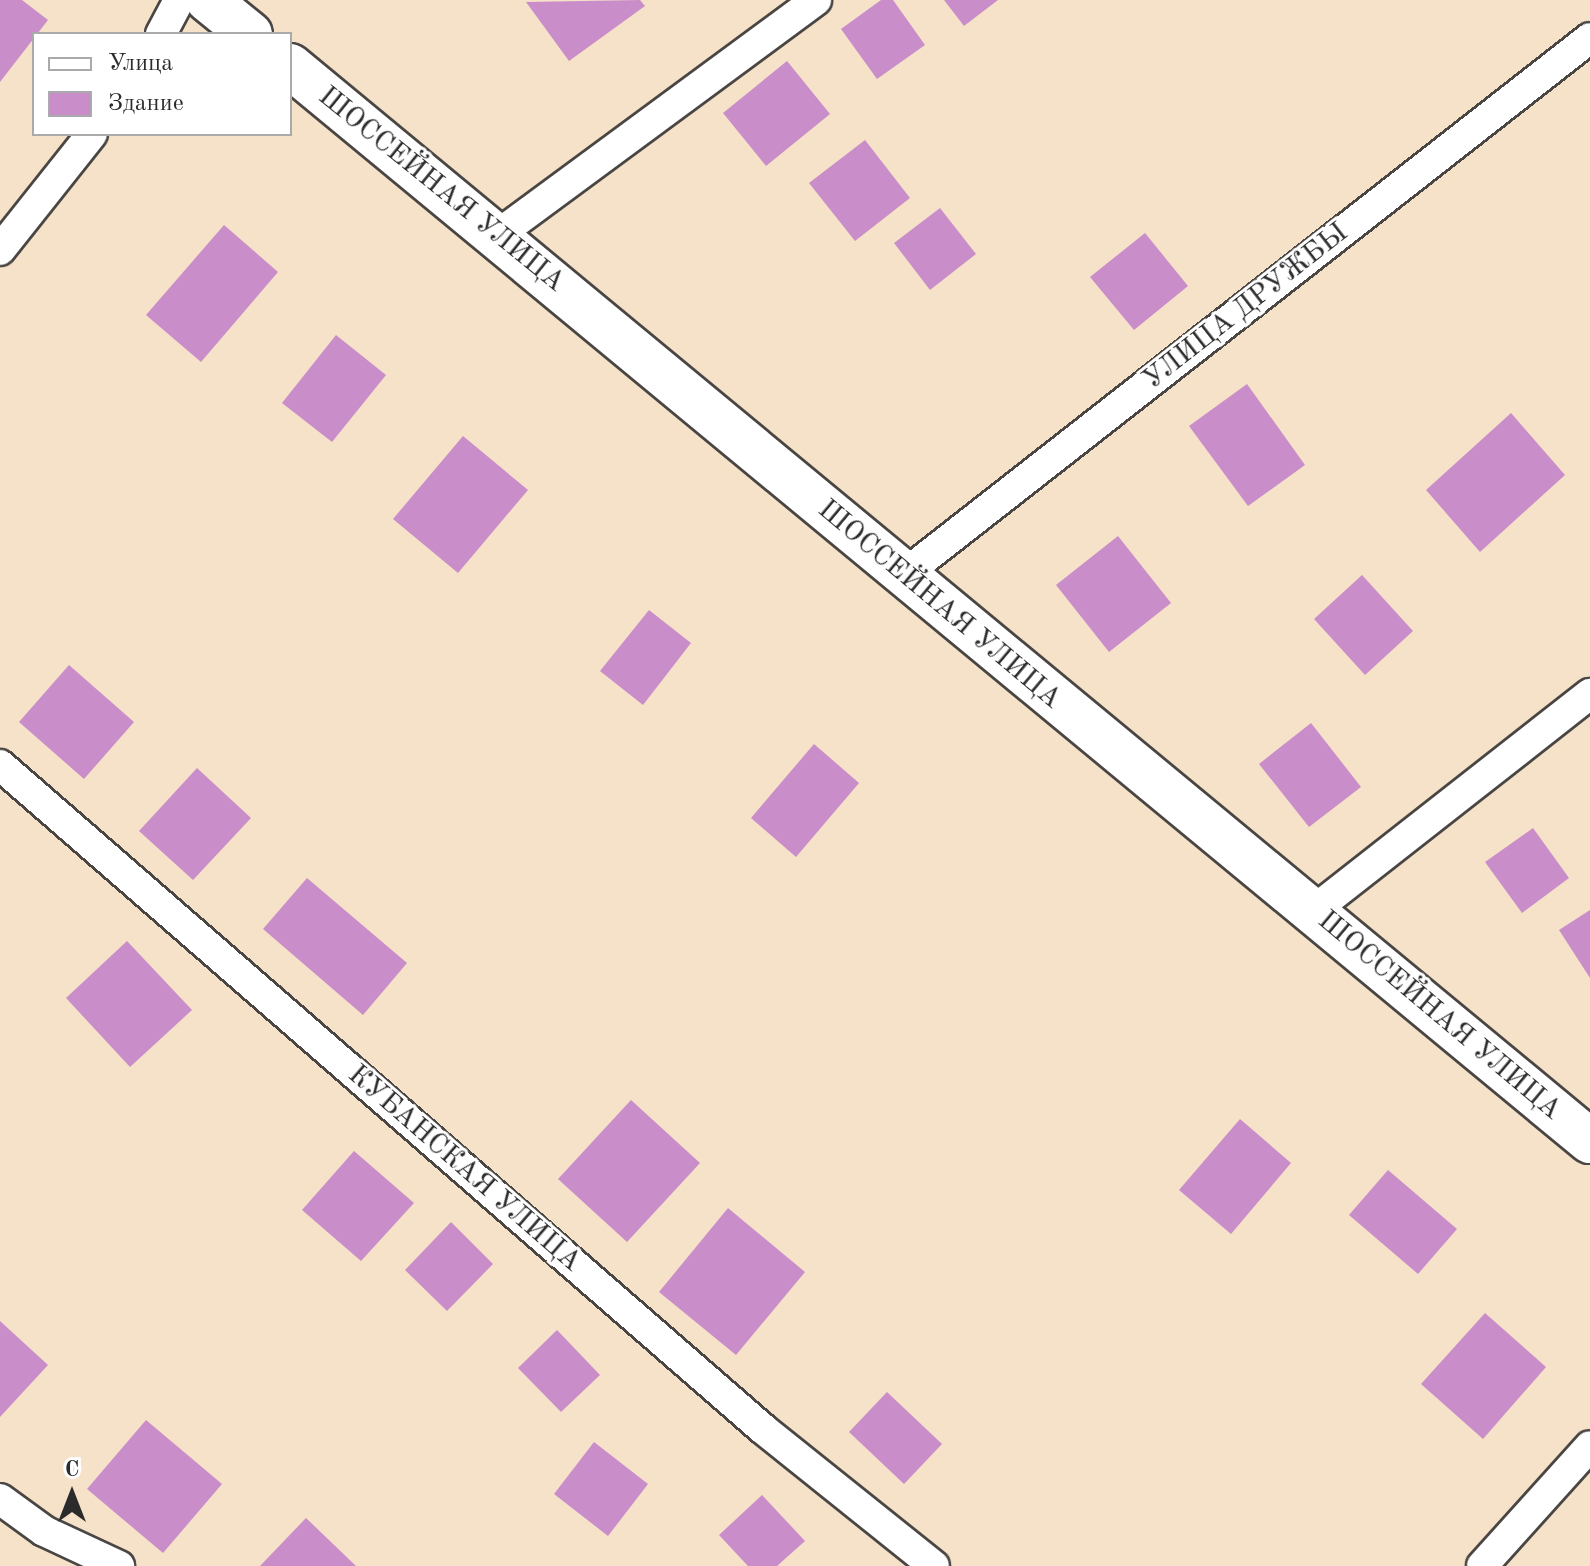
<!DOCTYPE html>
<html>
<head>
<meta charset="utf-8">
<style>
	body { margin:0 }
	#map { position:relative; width:1590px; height:1566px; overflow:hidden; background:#f6e1c9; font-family:"Old Standard TT",serif }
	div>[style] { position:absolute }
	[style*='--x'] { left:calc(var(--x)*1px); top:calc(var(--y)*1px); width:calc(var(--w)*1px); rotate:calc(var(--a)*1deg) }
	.building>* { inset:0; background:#c98ec9 }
	.roads { filter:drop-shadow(2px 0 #494643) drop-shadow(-2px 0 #494643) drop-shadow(0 2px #494643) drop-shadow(0 -2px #494643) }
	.minor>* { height:30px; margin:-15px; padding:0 15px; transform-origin:15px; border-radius:15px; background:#fff }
	.secondary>* { height:44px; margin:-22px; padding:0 22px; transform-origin:22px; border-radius:22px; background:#fff }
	span { translate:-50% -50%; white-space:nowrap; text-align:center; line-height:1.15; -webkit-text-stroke:6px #fff; paint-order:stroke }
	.street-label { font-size:28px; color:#2b2b2b }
	.legend { position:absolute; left:32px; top:32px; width:260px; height:104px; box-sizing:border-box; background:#fff; border:2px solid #aaa; margin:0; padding:10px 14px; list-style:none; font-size:24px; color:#2b2b2b }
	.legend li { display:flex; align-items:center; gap:16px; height:40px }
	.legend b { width:40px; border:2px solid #aaa }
	.north { position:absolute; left:32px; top:1454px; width:80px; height:80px; -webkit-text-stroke:6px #fff; paint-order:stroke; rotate:0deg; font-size:22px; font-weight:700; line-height:32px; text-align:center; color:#2b2b2b }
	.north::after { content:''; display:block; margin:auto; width:28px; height:36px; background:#2b2b2b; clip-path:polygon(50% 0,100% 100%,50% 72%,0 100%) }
</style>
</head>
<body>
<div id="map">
	<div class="building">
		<i style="clip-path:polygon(0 0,22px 0,48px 20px,0 82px)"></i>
		<i style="clip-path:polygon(640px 0,645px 6px,569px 61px,526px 2px)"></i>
		<i style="clip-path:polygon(881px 0,893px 0,925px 45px,877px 79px,841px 29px)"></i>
		<i style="clip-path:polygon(944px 0,998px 0,964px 26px)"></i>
		<i style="clip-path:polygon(787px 61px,830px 114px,766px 166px,723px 113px)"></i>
		<i style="clip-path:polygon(865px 140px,910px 198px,855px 241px,809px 183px)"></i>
		<i style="clip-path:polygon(940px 208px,976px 254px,930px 290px,894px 243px)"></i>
		<i style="clip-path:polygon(224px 225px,278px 272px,201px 362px,146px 315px)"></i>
		<i style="clip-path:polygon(1145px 233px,1188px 286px,1134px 330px,1090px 277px)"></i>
		<i style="clip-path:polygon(336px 335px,386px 375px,332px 442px,282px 403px)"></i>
		<i style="clip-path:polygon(1247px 384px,1305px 465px,1248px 506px,1189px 426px)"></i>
		<i style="clip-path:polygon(1511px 413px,1565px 475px,1480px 552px,1426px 490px)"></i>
		<i style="clip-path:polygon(463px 436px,528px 490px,458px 573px,393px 519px)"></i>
		<i style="clip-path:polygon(1118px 536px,1171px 603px,1109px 652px,1056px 585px)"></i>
		<i style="clip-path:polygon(1362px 575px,1413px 631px,1365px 675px,1314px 619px)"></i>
		<i style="clip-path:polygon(649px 610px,691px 643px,643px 705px,600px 671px)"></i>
		<i style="clip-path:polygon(69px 665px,134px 722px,84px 779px,19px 722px)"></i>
		<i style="clip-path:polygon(1311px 723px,1361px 787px,1309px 827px,1259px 764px)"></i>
		<i style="clip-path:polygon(814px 744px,859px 783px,796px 857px,751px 818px)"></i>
		<i style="clip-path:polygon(197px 768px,251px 818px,193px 880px,139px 831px)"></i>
		<i style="clip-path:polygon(1533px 828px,1569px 878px,1522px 913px,1485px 862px)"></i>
		<i style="clip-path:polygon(307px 878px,407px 963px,363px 1015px,263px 929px)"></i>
		<i style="clip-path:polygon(1590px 910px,1590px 978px,1559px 930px)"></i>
		<i style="clip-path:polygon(127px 941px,192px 1010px,130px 1067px,66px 998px)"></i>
		<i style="clip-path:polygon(631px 1100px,700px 1163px,627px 1242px,558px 1179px)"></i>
		<i style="clip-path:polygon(1240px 1119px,1291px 1163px,1231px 1234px,1179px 1190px)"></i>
		<i style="clip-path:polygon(354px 1151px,414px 1203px,361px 1261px,302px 1210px)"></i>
		<i style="clip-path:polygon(1388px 1170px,1457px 1229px,1418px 1274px,1349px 1215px)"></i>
		<i style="clip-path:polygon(728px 1208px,805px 1272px,736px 1355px,659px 1292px)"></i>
		<i style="clip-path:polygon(451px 1222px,493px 1264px,447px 1311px,405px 1270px)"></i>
		<i style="clip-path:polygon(1485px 1313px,1546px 1367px,1483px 1439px,1421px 1384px)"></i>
		<i style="clip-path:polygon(0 1321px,48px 1365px,0 1417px)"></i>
		<i style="clip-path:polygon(557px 1330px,600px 1375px,561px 1412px,518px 1368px)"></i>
		<i style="clip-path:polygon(887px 1392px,942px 1444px,904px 1484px,849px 1432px)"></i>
		<i style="clip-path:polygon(146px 1420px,222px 1484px,163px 1553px,87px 1489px)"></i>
		<i style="clip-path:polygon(594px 1442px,648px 1484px,608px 1536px,554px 1494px)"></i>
		<i style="clip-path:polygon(762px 1495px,805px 1541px,777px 1566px,748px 1566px,719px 1535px)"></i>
		<i style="clip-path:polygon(306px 1518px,356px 1566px,260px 1566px)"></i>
	</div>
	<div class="roads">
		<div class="minor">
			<i style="--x:161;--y:34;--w:38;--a:-62"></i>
			<i style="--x:499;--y:234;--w:394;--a:-36.4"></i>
			<i style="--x:0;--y:250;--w:148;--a:-51.6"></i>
			<i style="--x:902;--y:576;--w:873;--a:-38.02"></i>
			<i style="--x:0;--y:765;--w:1011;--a:41.03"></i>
			<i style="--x:763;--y:1429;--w:219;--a:38.7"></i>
			<i style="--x:1313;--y:911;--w:352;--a:-38.1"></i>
			<i style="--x:0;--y:1499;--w:54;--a:36"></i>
			<i style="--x:44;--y:1531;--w:83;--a:25"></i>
			<i style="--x:1482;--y:1566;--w:161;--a:-48"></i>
		</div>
		<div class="secondary">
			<i style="--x:208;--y:0;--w:54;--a:39"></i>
			<i style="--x:290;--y:66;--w:1687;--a:39.59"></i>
		</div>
	</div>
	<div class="street-label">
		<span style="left:441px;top:190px;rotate:39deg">ШОССЕЙНАЯ УЛИЦА</span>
		<span style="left:1246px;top:307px;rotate:-38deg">УЛИЦА ДРУЖБЫ</span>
		<span style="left:939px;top:605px;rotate:40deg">ШОССЕЙНАЯ УЛИЦА</span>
		<span style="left:1439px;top:1016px;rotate:40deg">ШОССЕЙНАЯ УЛИЦА</span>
		<span style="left:464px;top:1169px;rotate:41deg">КУБАНСКАЯ УЛИЦА</span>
	</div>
	<ul class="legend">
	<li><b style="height:10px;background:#fff"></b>Улица</li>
	<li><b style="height:22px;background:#c98ec9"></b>Здание</li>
	</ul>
	<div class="north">С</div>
</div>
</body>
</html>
